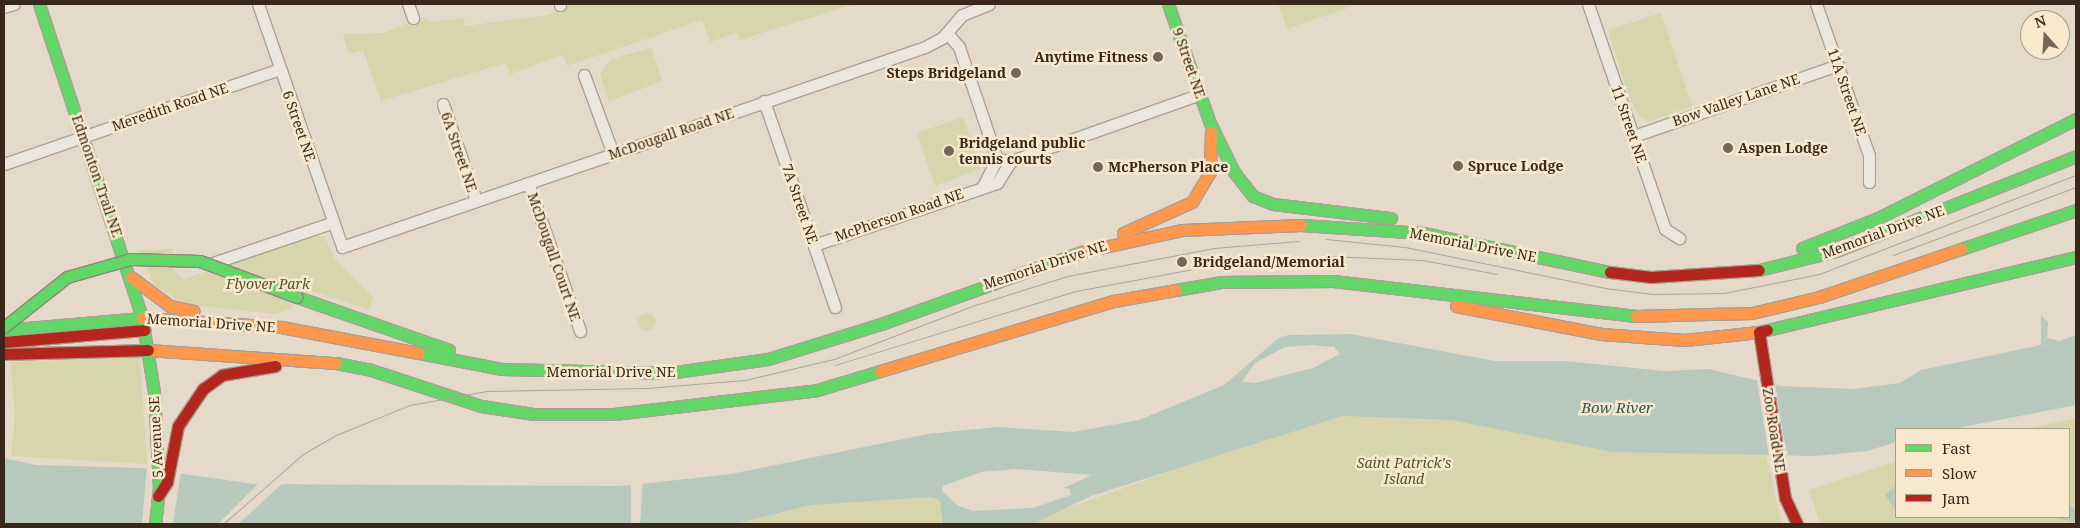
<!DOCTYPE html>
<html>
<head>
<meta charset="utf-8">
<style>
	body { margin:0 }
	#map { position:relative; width:2080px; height:528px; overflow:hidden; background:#e5daca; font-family:"Noto Serif",serif }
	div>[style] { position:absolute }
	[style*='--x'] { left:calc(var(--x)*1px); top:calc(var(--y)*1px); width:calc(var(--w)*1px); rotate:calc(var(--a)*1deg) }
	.green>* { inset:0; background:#d8d4ab }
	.round { border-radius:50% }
	.water>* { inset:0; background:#b6c9bc }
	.pier>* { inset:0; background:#e5daca }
	.roads { filter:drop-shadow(1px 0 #aa9f94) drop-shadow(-1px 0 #aa9f94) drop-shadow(0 1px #aa9f94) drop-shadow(0 -1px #aa9f94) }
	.street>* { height:11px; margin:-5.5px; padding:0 5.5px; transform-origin:5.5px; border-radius:5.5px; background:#ede6dc }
	.fast>* { height:11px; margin:-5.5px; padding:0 5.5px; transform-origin:5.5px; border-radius:5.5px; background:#63d668 }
	.slow>* { height:11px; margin:-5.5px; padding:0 5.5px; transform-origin:5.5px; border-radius:5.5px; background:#ff974d }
	.jam>* { height:11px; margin:-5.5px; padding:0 5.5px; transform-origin:5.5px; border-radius:5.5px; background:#b3261e }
	.tram>* { height:1px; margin:-0.5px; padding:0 0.5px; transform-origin:0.5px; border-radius:0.5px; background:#aba59d }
	.bridges { filter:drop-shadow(1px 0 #8f857a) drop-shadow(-1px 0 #8f857a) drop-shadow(0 1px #8f857a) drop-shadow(0 -1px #8f857a) }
	.fast-bridge>* { height:11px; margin:-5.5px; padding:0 5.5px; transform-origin:5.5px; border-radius:5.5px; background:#63d668 }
	.dots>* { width:14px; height:14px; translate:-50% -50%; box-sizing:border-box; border:2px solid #f8e8ce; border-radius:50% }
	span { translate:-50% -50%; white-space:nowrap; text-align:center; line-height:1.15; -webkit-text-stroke:5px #f8e8ce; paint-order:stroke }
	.poi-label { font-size:14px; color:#39271b; font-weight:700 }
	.right { translate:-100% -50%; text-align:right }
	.left { translate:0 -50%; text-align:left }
	.street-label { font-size:14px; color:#39271b }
	.park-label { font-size:14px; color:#4e5621; font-style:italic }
	.water-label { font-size:15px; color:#2a5a52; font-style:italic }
	.frame { position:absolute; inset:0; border:5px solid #39271b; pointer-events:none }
	.legend { position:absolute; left:1895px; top:428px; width:175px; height:90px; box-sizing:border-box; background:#f8e8ce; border:1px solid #ac9b86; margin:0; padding:6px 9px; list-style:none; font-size:15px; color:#39271b }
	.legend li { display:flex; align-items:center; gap:10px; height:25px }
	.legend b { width:25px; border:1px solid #ac9b86 }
	.north { position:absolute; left:2020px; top:10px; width:50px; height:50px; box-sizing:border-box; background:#f8e8ce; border:1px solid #ac9b86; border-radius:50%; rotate:341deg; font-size:14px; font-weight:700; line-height:20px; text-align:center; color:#39271b }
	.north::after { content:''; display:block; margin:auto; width:18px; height:22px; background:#756658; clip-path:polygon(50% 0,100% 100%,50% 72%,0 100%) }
</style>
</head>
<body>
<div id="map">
	<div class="green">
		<i style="clip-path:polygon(567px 4px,876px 4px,848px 6px,740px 40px,737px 32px,710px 42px,702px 20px,567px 66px,563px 55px,510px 74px,506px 63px,381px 101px,363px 50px,349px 54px,343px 34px,383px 33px,421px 17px,433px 22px,464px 18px,465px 26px,549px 15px)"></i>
		<i style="clip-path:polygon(1278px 4px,1359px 4px,1287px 29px)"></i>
		<i style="clip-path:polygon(1661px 13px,1692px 106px,1648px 122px,1638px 115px,1628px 93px,1608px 30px)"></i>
		<i style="clip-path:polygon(652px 48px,662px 81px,609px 101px,600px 74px,611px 59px)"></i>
		<i style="clip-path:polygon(963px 117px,981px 169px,935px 186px,917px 133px)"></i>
		<i style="clip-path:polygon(317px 236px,325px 237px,334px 257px,373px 297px,369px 310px,299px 287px,291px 309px,274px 314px,185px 304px,154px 285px,140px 250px,173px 249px,173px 270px,184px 279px)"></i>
		<i class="round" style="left:638px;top:313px;width:18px;height:18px"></i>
		<i style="clip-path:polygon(140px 357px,147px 464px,11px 456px,15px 416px,10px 362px)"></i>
		<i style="clip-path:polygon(1342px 416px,1451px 420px,1526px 432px,1581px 446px,1766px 454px,1782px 524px,733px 524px,811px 504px,931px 497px,992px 519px,1035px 520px,1262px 438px)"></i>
		<i style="clip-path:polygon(2076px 418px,2076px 524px,1820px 524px,1809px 490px,1896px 461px,1896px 517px,2069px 517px,2069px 429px,2026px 429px)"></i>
	</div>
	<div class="water">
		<i style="clip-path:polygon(evenodd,2041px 315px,2048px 322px,2047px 338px,2059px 341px,2076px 335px,2076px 405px,1952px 429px,1896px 429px,1896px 442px,1867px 451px,1815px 456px,1613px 452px,1451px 420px,1342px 416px,1091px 496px,1033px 524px,943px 524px,940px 501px,931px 497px,811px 505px,733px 524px,4px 524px,4px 458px,36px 465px,143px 468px,254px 484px,623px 486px,731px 474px,928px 434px,997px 427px,1073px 432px,1139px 420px,1224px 385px,1280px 337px,1290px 335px,1351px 334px,1495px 361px,1564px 361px,1665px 371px,1709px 369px,1780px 386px,1854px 389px,1900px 383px,1921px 370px,2041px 345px,2041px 315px,1311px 345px,1334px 347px,1340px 354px,1313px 368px,1255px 383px,1242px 382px,1255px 363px,1285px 347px,1311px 345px,2041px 315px,1016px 469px,1092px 475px,1064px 488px,1070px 489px,1071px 495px,1033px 508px,973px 511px,957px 505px,942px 491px,943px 486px,981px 472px,1016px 469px)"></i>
		<i style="clip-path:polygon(1896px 485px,1896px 510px,1885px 495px)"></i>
		<i style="clip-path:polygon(2069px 506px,2076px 508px,2076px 522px,2047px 517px,2069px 517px)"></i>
	</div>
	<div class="pier">
		<i style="clip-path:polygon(1757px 380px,1775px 383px,1787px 457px,1769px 456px)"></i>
		<i style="clip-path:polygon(147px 466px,181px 471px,173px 524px,142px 524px)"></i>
		<i style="clip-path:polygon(643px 480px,640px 524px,631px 524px,631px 482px)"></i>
		<i style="clip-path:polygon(261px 481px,284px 482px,238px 524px,218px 524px)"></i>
	</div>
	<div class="roads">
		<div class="street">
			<i style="--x:258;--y:4;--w:257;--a:70.9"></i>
			<i style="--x:342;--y:247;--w:616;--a:-18.93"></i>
			<i style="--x:925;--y:47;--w:19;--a:-28"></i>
			<i style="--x:942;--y:38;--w:30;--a:-49"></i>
			<i style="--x:962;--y:15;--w:29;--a:-22"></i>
			<i style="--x:408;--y:4;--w:15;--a:70"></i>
			<i style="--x:560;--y:4;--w:1;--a:90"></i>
			<i style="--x:1588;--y:4;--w:238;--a:71.1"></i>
			<i style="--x:1665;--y:229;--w:17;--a:33"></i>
			<i style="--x:1816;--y:4;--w:160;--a:70.7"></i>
			<i style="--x:1869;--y:155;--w:27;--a:90"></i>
			<i style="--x:4;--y:7;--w:10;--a:-17"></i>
			<i style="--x:947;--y:33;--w:18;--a:49"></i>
			<i style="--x:959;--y:47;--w:118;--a:71.3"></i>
			<i style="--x:584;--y:75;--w:84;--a:69.8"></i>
			<i style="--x:764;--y:101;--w:218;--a:71"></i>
			<i style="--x:443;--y:104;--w:102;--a:71"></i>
			<i style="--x:1634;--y:136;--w:216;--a:-19.2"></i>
			<i style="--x:4;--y:164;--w:292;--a:-19"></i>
			<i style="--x:528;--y:183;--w:157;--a:70.6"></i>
			<i style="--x:983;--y:186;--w:30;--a:-63"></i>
			<i style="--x:997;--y:159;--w:14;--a:8"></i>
			<i style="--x:1011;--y:161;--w:201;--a:-19.5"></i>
			<i style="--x:814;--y:245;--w:193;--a:-18.7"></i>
			<i style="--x:997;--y:183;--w:26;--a:-58"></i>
			<i style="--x:210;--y:264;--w:128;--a:-18.7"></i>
		</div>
		<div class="fast">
			<i style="--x:39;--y:4;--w:330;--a:71.8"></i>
			<i style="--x:1168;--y:4;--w:126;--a:70.6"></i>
			<i style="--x:1210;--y:123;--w:55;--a:63.9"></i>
			<i style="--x:1234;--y:172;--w:31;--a:52"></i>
			<i style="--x:1253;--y:196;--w:22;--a:22"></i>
			<i style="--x:1273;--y:204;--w:119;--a:6.8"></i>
			<i style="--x:1301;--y:225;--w:122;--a:3.8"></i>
			<i style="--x:1423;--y:233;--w:191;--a:11.8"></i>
			<i style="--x:1802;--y:248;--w:82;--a:-21.5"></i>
			<i style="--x:1878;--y:218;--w:221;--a:-26.6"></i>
			<i style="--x:1961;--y:249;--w:121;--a:-18.7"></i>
			<i style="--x:1759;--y:270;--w:82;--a:-14"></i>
			<i style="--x:1839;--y:250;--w:255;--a:-21.6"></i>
			<i style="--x:1176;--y:290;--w:47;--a:-9.9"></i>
			<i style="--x:1222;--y:282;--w:111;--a:-0.5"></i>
			<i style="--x:1333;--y:281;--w:305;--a:6.6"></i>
			<i style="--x:297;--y:297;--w:161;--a:19.2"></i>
			<i style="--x:4;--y:330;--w:139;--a:-5"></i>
			<i style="--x:142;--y:318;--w:75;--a:80.8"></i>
			<i style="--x:154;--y:392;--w:95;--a:87"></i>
			<i style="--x:159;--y:487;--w:37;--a:96"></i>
			<i style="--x:1767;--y:330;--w:318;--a:-13.3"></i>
			<i style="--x:419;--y:353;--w:85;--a:10.9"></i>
			<i style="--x:502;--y:369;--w:166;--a:1.4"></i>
			<i style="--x:668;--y:373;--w:101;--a:-8"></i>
			<i style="--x:768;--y:359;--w:118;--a:-17.2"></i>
			<i style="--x:881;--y:324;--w:213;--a:-19.8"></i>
			<i style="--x:336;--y:363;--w:33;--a:11"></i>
			<i style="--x:368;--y:369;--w:119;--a:18.1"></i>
			<i style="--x:481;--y:406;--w:54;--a:8.6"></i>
			<i style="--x:534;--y:414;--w:80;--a:0"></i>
			<i style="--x:614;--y:414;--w:204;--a:-6.7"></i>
			<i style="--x:817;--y:390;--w:66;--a:-16.8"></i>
		</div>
		<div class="slow">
			<i style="--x:1123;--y:233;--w:76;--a:-24.2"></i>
			<i style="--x:1192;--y:202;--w:35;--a:-59"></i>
			<i style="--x:1210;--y:172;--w:40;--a:-88.6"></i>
			<i style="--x:1081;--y:252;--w:103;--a:-12.3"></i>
			<i style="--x:1182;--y:230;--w:119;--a:-2.4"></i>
			<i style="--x:131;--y:277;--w:49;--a:36.6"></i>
			<i style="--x:170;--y:306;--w:24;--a:12"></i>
			<i style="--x:1456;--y:306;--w:148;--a:10.9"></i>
			<i style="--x:1601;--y:334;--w:84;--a:4.1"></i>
			<i style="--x:1685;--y:340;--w:74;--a:-6.2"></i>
			<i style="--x:1636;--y:316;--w:116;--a:-1.5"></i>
			<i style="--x:1752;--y:313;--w:69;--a:-13.4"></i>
			<i style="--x:1819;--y:297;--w:150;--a:-18.7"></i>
			<i style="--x:142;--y:318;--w:139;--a:3.7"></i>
			<i style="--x:281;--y:327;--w:140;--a:10.7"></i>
			<i style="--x:148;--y:350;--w:188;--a:4"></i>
			<i style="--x:880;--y:371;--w:244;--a:-16.7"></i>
			<i style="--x:1114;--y:301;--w:63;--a:-10.1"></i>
		</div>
		<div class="jam">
			<i style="--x:1610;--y:272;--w:41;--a:7"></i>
			<i style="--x:1651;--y:277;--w:108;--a:-3.7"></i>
			<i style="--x:1767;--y:330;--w:8;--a:166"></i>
			<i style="--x:1759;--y:332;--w:168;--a:81.1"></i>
			<i style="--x:1785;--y:498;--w:29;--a:65"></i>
			<i style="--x:4;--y:342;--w:141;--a:-4.9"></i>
			<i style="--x:4;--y:354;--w:144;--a:-1.6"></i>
			<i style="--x:158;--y:496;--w:17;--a:-57"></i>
			<i style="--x:167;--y:482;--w:57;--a:-78.9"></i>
			<i style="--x:178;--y:426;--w:45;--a:-56"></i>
			<i style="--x:203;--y:389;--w:24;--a:-36"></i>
			<i style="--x:222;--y:375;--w:54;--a:-9.6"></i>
		</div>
	</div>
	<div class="tram">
		<i style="--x:1326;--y:239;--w:79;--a:5.8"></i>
		<i style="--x:1405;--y:247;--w:204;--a:11.6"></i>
		<i style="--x:1605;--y:288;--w:48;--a:7.1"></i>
		<i style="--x:1653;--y:294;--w:71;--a:-0.8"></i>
		<i style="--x:1724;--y:293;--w:97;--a:-11.3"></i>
		<i style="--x:1819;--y:274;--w:275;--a:-21.1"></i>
		<i style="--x:1893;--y:255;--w:195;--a:-20.4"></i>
		<i style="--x:1326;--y:256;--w:96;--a:2.4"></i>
		<i style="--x:1422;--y:260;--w:76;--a:10.6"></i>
		<i style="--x:835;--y:365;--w:252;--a:-17.1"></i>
		<i style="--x:1076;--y:291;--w:130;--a:-10.6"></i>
		<i style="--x:1204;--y:267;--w:94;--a:-5.5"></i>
		<i style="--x:223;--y:524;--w:106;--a:-41.2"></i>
		<i style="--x:303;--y:454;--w:38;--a:-30"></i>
		<i style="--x:336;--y:435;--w:80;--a:-22.1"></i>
		<i style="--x:410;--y:405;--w:78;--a:-10.3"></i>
		<i style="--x:487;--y:391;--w:160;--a:-1.1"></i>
		<i style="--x:647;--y:388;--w:98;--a:-4.7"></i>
		<i style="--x:745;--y:380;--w:91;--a:-13.3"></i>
		<i style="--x:834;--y:359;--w:148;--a:-21"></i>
		<i style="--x:972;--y:306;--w:100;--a:-17.5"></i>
		<i style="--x:1067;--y:276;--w:150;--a:-10.8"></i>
		<i style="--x:1214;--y:248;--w:85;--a:-4.7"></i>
	</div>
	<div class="bridges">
		<div class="fast-bridge">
			<i style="--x:4;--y:327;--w:80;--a:-38.4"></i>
			<i style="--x:67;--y:277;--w:66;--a:-15.9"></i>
			<i style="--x:130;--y:259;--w:70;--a:1.6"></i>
			<i style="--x:200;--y:261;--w:103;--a:20.4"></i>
		</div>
	</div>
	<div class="dots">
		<i style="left:1158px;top:57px;background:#756658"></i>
		<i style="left:1016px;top:73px;background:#756658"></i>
		<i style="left:1728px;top:148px;background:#756658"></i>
		<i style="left:949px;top:151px;background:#756658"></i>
		<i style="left:1458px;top:166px;background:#756658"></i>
		<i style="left:1098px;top:167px;background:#756658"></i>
		<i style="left:1182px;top:262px;background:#756658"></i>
	</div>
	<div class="poi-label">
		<span class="right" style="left:1148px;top:57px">Anytime Fitness</span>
		<span class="right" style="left:1006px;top:73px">Steps Bridgeland</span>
		<span class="left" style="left:959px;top:151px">Bridgeland public<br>tennis courts</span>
		<span class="left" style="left:1738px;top:148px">Aspen Lodge</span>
		<span class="left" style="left:1468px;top:166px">Spruce Lodge</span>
		<span class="left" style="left:1108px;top:167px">McPherson Place</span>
		<span class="left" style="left:1193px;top:262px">Bridgeland/Memorial</span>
	</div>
	<div class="street-label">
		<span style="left:1189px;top:63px;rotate:71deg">9 Street NE</span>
		<span style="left:1847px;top:92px;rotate:71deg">11A Street NE</span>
		<span style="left:1736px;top:100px;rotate:-19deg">Bow Valley Lane NE</span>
		<span style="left:170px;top:107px;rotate:-19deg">Meredith Road NE</span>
		<span style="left:1629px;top:124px;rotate:71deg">11 Street NE</span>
		<span style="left:299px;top:126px;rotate:71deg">6 Street NE</span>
		<span style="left:671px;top:134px;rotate:-19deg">McDougall Road NE</span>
		<span style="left:459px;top:152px;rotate:71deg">6A Street NE</span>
		<span style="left:97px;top:176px;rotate:71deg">Edmonton Trail NE</span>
		<span style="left:800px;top:204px;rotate:71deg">7A Street NE</span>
		<span style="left:899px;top:215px;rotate:-19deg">McPherson Road NE</span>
		<span style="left:1883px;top:232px;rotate:-20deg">Memorial Drive NE</span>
		<span style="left:1473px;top:245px;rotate:11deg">Memorial Drive NE</span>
		<span style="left:554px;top:257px;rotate:71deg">McDougall Court NE</span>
		<span style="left:1045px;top:265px;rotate:-18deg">Memorial Drive NE</span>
		<span style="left:211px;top:323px;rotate:4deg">Memorial Drive NE</span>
		<span style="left:611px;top:372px">Memorial Drive NE</span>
		<span style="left:1774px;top:430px;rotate:81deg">Zoo Road NE</span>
		<span style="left:156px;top:437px;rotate:-93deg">5 Avenue SE</span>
	</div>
	<div class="park-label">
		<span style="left:268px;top:284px">Flyover Park</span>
		<span style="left:1404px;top:471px">Saint Patrick's<br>Island</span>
	</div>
	<div class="water-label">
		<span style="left:1617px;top:408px">Bow River</span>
	</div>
	<div class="frame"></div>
	<ul class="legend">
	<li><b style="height:6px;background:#63d668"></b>Fast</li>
	<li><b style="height:6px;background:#ff974d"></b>Slow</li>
	<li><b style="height:6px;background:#b3261e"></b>Jam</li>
	</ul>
	<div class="north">N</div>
</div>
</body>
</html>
